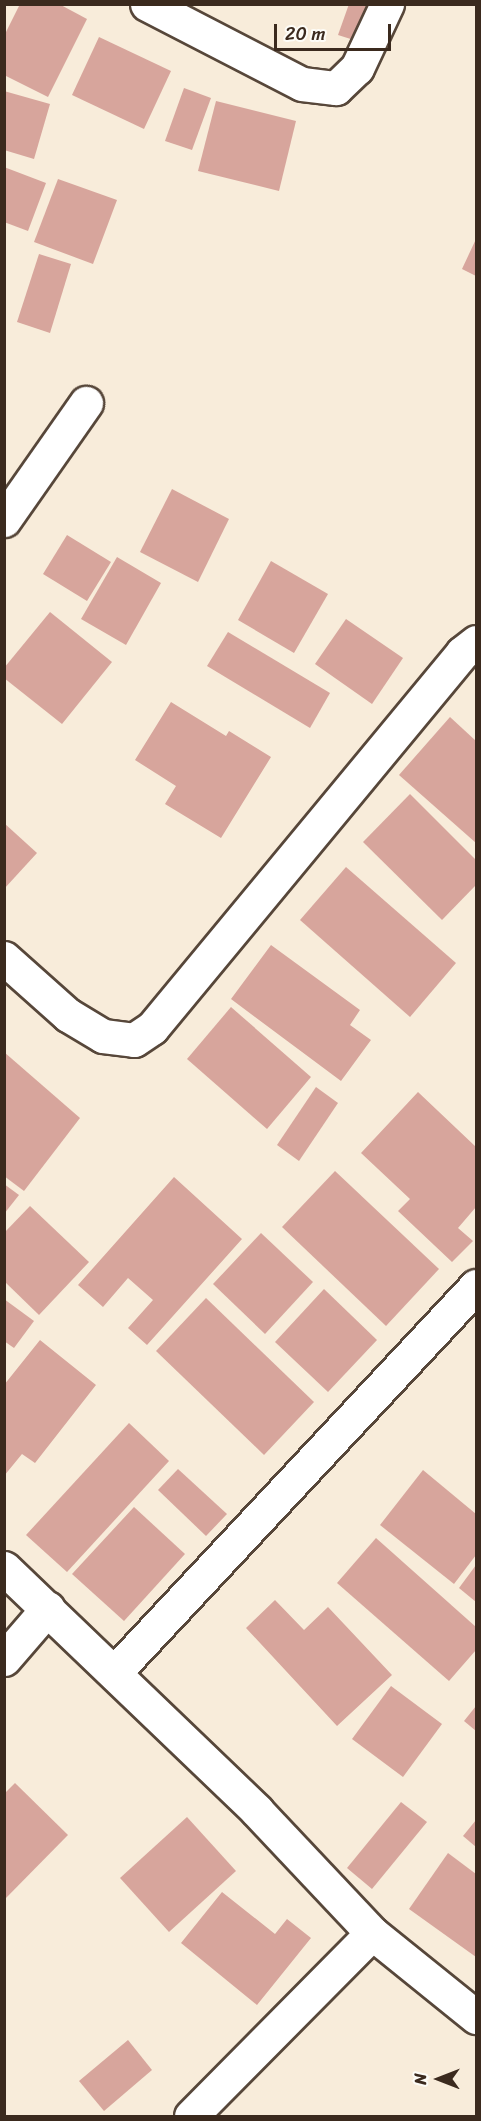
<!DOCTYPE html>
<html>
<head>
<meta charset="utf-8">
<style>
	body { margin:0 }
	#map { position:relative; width:481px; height:2121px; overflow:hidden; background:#f8ecda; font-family:Sriracha,sans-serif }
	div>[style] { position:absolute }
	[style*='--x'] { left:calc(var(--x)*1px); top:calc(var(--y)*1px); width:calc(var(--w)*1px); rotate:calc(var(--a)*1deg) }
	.building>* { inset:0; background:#d7a59c }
	.roads { filter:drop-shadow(2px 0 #57473a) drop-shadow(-2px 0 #57473a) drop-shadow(0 2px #57473a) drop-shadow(0 -2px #57473a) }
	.minor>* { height:33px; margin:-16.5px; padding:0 16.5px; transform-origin:16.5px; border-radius:16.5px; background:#fff }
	span { translate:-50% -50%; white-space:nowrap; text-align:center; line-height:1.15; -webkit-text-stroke:4.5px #fdfcf7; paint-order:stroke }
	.frame { position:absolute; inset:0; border:6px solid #3b2a1e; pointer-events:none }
	.north { position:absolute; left:409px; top:2049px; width:60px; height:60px; -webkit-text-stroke:4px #fdfcf7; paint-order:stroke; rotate:270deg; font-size:16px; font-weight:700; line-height:24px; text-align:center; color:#3b2a1e }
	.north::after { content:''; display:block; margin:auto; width:21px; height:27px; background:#3b2a1e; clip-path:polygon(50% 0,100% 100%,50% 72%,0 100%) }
	.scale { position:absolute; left:274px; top:24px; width:117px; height:27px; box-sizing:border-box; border:3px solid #3b2a1e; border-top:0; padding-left:8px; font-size:18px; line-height:21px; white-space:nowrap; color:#3b2a1e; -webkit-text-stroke:4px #fdfcf7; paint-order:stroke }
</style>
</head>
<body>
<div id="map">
	<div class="building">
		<i style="clip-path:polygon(20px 4px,59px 4px,87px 19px,48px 97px,4px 75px,4px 36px)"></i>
		<i style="clip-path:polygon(349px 4px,370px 4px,357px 41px,338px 35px)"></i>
		<i style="clip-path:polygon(99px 37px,171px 71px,144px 129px,72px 95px)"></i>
		<i style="clip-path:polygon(184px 88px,211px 98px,192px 150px,165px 141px)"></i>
		<i style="clip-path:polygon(4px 91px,50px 104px,34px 159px,4px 150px)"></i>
		<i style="clip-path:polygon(216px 101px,296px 121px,279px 191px,198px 171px)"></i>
		<i style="clip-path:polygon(4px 167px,46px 183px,28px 231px,4px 222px)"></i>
		<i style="clip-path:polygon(58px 179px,117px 200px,93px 264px,34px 242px)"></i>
		<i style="clip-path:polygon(476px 239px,476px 276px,462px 269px)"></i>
		<i style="clip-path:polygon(39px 254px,71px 264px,50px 333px,17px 322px)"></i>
		<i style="clip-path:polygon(172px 489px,229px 519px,198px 582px,140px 552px)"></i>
		<i style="clip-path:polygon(67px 535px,111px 562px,87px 601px,43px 574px)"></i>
		<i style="clip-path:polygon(117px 557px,161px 583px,126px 645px,81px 619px)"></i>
		<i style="clip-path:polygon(271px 561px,328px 594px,294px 653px,238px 620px)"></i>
		<i style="clip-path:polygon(50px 612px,112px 662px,62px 724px,4px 678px,4px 668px)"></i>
		<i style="clip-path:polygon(346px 619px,403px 658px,372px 704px,315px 664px)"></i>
		<i style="clip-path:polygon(228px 632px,330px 693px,310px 728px,207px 666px)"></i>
		<i style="clip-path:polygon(171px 702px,226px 736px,229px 731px,271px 757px,221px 838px,165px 804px,176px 786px,135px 760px)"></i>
		<i style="clip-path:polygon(450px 717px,476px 741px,476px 843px,399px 775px)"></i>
		<i style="clip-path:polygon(410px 794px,476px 860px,476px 885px,442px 920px,363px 842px)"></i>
		<i style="clip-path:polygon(4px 823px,37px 853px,4px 889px)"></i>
		<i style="clip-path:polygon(346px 867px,456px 963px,410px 1017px,300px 920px)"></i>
		<i style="clip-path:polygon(271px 945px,360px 1010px,350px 1025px,371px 1040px,341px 1081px,231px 999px)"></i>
		<i style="clip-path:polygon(231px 1007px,311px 1077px,267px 1129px,187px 1059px)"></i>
		<i style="clip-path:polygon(4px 1052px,80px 1118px,24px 1191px,4px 1176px)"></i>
		<i style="clip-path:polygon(316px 1087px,338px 1103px,299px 1161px,277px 1145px)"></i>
		<i style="clip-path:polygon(418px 1092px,476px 1147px,476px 1207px,458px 1228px,473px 1241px,452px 1262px,398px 1211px,410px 1199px,361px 1153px)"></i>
		<i style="clip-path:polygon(335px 1171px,439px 1269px,386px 1326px,282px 1227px)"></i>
		<i style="clip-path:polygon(174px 1177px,242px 1239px,147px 1345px,128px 1328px,153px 1300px,128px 1278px,103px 1307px,78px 1285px)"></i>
		<i style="clip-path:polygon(4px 1184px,19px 1195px,4px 1214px)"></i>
		<i style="clip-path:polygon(30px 1206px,89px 1262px,39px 1315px,4px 1281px,4px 1233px)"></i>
		<i style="clip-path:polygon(261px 1233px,313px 1282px,265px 1334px,213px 1284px)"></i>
		<i style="clip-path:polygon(324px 1289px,377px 1340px,328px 1392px,275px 1342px)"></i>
		<i style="clip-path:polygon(206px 1298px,314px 1402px,264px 1455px,156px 1351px)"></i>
		<i style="clip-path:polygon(4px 1299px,34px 1321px,14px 1348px,4px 1341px)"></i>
		<i style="clip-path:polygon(40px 1340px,96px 1385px,35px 1463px,22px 1454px,4px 1476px,4px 1385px)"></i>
		<i style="clip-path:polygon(129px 1423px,169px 1461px,67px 1572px,26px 1535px)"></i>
		<i style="clip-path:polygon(178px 1469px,227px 1514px,206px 1536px,158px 1490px)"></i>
		<i style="clip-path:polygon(423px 1470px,476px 1514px,476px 1555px,454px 1584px,380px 1525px)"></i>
		<i style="clip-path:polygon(134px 1507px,185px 1554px,124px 1621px,72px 1574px)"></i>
		<i style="clip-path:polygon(376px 1538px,476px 1627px,476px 1650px,449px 1681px,337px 1583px)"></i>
		<i style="clip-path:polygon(476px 1565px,476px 1602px,459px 1588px)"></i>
		<i style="clip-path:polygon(275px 1600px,304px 1630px,328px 1607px,392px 1675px,337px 1726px,246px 1628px)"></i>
		<i style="clip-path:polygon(391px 1686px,442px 1724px,403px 1777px,352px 1739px)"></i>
		<i style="clip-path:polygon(476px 1706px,476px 1731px,464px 1721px)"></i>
		<i style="clip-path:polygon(15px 1783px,68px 1835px,4px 1900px,4px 1794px)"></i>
		<i style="clip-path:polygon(401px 1802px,427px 1822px,372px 1889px,347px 1868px)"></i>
		<i style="clip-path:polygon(187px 1817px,236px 1871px,169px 1932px,120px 1878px)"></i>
		<i style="clip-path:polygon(476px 1820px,476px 1847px,463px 1836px)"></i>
		<i style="clip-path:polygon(448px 1853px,476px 1874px,476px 1957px,409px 1909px)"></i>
		<i style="clip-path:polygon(222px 1892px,275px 1934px,287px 1919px,311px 1938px,257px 2005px,181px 1943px)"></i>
		<i style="clip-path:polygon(128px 2040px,152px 2070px,104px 2111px,79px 2081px)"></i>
	</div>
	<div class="roads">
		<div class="minor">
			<i style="--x:147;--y:4;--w:174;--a:27.3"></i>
			<i style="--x:302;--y:84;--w:34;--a:7"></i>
			<i style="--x:336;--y:88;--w:29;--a:-44"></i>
			<i style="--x:357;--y:68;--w:71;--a:-64.9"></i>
			<i style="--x:4;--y:520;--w:143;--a:-55"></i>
			<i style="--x:4;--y:958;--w:86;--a:41.7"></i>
			<i style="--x:68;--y:1015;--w:41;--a:31"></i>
			<i style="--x:103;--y:1036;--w:31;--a:7"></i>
			<i style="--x:134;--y:1040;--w:22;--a:-34"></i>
			<i style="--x:152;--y:1028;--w:487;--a:-50.4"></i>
			<i style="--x:462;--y:653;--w:18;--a:-38"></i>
			<i style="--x:4;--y:1568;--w:351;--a:43.8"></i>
			<i style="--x:257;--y:1811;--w:168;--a:46.7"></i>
			<i style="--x:372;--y:1933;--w:134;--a:38.9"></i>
			<i style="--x:4;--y:1659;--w:67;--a:-49.2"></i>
			<i style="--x:114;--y:1673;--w:530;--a:-46.91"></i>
			<i style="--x:191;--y:2116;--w:257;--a:-45.3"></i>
		</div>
	</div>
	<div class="frame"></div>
	<div class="north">N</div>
	<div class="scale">20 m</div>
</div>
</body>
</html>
